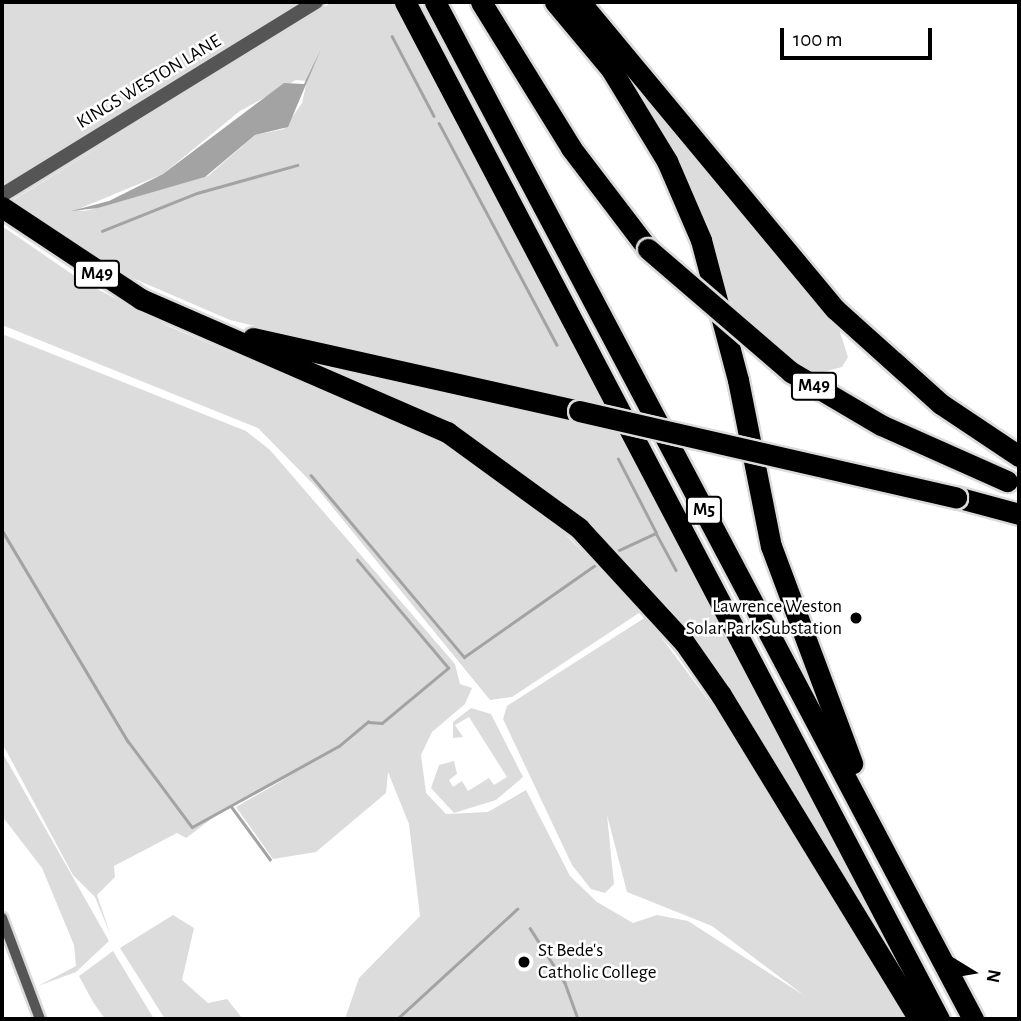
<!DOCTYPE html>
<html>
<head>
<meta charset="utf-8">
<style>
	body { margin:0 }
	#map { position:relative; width:1021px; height:1021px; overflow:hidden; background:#fff; font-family:"Alegreya Sans",sans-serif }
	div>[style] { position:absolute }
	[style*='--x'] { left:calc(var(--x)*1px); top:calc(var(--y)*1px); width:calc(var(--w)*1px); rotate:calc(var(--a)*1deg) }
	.green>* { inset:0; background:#dcdcdc }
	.water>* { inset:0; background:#a3a3a3 }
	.stream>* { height:2.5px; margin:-1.25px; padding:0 1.25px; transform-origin:1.25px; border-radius:1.25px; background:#a3a3a3 }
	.roads { filter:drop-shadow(2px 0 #dbdbdb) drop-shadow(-2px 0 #dbdbdb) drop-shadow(0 2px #dbdbdb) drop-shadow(0 -2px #dbdbdb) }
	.minor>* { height:10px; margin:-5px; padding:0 5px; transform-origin:5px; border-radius:5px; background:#555 }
	.tertiary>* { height:14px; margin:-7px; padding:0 7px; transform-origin:7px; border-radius:7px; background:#555 }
	.motorway>* { height:21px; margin:-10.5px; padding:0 10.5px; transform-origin:10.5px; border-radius:10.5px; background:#000 }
	.bridges { filter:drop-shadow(2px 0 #dbdbdb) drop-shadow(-2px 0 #dbdbdb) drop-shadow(0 2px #dbdbdb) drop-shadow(0 -2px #dbdbdb) }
	.motorway-bridge>* { height:21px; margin:-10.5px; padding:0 10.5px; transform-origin:10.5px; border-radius:10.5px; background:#000 }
	.dots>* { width:19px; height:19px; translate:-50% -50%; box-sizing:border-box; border:4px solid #fff; border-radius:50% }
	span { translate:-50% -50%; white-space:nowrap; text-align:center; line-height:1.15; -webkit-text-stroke:5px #fff; paint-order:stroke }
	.shield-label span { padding:2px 5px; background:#fff; border:2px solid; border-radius:5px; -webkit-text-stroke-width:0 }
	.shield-label { font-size:18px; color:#000; font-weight:700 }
	.street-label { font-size:19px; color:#000 }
	.poi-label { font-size:19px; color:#000 }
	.right { translate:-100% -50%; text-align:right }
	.left { translate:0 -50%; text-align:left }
	.frame { position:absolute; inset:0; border:4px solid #000; pointer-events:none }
	.north { position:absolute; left:937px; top:937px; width:70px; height:70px; -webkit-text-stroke:5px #fff; paint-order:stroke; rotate:101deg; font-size:19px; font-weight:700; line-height:28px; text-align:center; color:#000 }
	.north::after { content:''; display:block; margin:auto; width:24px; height:32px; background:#000; clip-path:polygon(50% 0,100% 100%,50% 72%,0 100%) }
	.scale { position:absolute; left:780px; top:28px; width:152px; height:32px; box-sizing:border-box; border:4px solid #000; border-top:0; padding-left:9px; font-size:21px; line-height:24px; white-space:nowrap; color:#000; -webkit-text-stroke:5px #fff; paint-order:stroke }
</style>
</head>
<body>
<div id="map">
	<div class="green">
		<i style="clip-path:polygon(2px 2px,302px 2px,2px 189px)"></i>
		<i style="clip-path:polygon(evenodd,332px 2px,393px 2px,606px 410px,230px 320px,114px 270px,12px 201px,332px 2px,296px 80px,307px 81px,302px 103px,284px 129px,255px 135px,208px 176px,104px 206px,85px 211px,76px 210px,163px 174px,240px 111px,296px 80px)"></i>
		<i style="clip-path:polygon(619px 64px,838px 326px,848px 357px,842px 367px,816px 374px,737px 317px,687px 182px)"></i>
		<i style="clip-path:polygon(2px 226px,82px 281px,170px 327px,435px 439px,547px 516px,642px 611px,512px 697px,490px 700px,316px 487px,258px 428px,2px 325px)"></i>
		<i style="clip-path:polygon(2px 334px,246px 431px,270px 450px,455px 664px,460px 684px,472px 688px,465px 704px,432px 732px,421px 755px,426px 793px,446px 814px,488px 812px,526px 790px,570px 876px,597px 902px,633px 923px,657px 915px,688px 921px,805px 996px,712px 926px,627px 892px,607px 815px,614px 884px,605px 893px,591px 889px,572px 865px,503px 719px,507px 706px,646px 617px,732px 732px,908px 1019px,345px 1019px,359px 978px,420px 916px,409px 824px,388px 772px,386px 793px,316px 852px,273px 859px,236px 807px,295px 773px,218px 814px,186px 838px,177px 833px,114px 866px,115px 877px,97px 895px,111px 936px,95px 897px,73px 875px,2px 743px)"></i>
		<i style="clip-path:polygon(322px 367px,618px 433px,880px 932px,679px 621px,643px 581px,564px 503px,485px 446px,404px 401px)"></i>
		<i style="clip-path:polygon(471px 708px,491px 714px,523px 777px,496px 800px,454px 813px,431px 788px,439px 765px,454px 761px,457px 774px,449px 780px,453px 787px,462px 781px,468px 791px,489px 778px,494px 785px,507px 777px,469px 717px,455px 725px,463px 737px,453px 738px,453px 722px)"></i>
		<i style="clip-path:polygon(2px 752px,109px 941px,76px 972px,38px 986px,76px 966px,74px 945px,42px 868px,2px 816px)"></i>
		<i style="clip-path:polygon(173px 915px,194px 928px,182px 980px,208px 1003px,227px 999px,243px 1019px,165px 1019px,120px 948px)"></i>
		<i style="clip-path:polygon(113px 951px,154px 1019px,105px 1019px,93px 1002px,79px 976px)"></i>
	</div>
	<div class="water">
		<i style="clip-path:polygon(321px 49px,288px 127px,255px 135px,205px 177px,98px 208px,71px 211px,109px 201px,163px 174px,284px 83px,304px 84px)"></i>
	</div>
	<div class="stream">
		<i style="--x:392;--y:36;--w:90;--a:62.3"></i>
		<i style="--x:439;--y:123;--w:251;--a:62"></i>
		<i style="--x:102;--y:231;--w:102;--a:-21.8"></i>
		<i style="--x:197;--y:193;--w:104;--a:-15.6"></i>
		<i style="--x:311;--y:475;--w:238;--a:49.9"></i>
		<i style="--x:464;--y:657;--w:164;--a:-35"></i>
		<i style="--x:2;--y:530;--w:246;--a:59.2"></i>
		<i style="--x:128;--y:741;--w:107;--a:53.3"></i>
		<i style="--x:192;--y:827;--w:168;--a:-28.9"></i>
		<i style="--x:339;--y:746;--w:38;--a:-40"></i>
		<i style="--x:368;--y:722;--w:14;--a:4"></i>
		<i style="--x:382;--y:723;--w:86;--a:-39.8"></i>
		<i style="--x:448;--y:668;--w:141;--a:-130.1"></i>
		<i style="--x:656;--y:533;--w:42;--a:61.6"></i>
		<i style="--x:613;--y:553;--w:47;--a:-24.9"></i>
		<i style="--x:656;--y:533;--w:83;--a:-117.2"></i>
		<i style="--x:231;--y:806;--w:66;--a:53.7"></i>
		<i style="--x:530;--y:928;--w:65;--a:57.5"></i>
		<i style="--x:565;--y:983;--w:38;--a:70"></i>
		<i style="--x:397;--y:1019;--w:163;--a:-42.5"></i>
	</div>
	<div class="roads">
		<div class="minor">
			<i style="--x:2;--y:918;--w:108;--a:69.4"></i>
		</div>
		<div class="tertiary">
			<i style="--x:2;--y:195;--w:369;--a:-31.6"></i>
		</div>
		<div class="motorway">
			<i style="--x:405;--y:2;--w:1149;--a:62.3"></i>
			<i style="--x:435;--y:2;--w:1151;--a:62.12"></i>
			<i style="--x:481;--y:2;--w:172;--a:58.3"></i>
			<i style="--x:571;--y:148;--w:127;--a:52.7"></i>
			<i style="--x:555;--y:2;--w:87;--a:50.1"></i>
			<i style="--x:611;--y:69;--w:108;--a:58.7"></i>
			<i style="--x:667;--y:161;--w:86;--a:66.7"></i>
			<i style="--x:701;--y:240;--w:145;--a:75.2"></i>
			<i style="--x:738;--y:380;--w:169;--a:78.8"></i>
			<i style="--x:771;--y:546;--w:232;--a:69.5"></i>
			<i style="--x:580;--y:2;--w:399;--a:50.3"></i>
			<i style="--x:835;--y:309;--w:142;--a:41.9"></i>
			<i style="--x:941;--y:404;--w:94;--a:33.7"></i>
			<i style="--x:2;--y:207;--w:167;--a:33.5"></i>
			<i style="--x:141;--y:299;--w:334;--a:23.5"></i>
			<i style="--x:447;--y:432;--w:163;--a:36"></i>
			<i style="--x:579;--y:528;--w:155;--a:47.4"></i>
			<i style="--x:684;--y:642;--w:65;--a:55.1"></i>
			<i style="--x:721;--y:695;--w:380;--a:58.6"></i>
			<i style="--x:253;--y:338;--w:334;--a:12.6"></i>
			<i style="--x:956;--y:497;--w:65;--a:15.1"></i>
		</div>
	</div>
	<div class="bridges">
		<div class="motorway-bridge">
			<i style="--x:648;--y:249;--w:189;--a:40.7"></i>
			<i style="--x:791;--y:372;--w:104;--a:30.5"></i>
			<i style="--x:881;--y:425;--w:138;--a:24"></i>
			<i style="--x:579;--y:411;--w:387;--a:12.9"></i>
		</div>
	</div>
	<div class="dots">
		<i style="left:856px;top:618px;background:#000"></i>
		<i style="left:524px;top:962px;background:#000"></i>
	</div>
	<div class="shield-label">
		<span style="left:97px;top:274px">M49</span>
		<span style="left:814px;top:386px">M49</span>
		<span style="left:704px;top:510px">M5</span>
	</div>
	<div class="street-label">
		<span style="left:149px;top:82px;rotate:-31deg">KINGS WESTON LANE</span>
	</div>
	<div class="poi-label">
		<span class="right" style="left:842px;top:618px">Lawrence Weston<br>Solar Park Substation</span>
		<span class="left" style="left:538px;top:962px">St Bede's<br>Catholic College</span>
	</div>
	<div class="frame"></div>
	<div class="north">N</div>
	<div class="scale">100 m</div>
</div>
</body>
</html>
